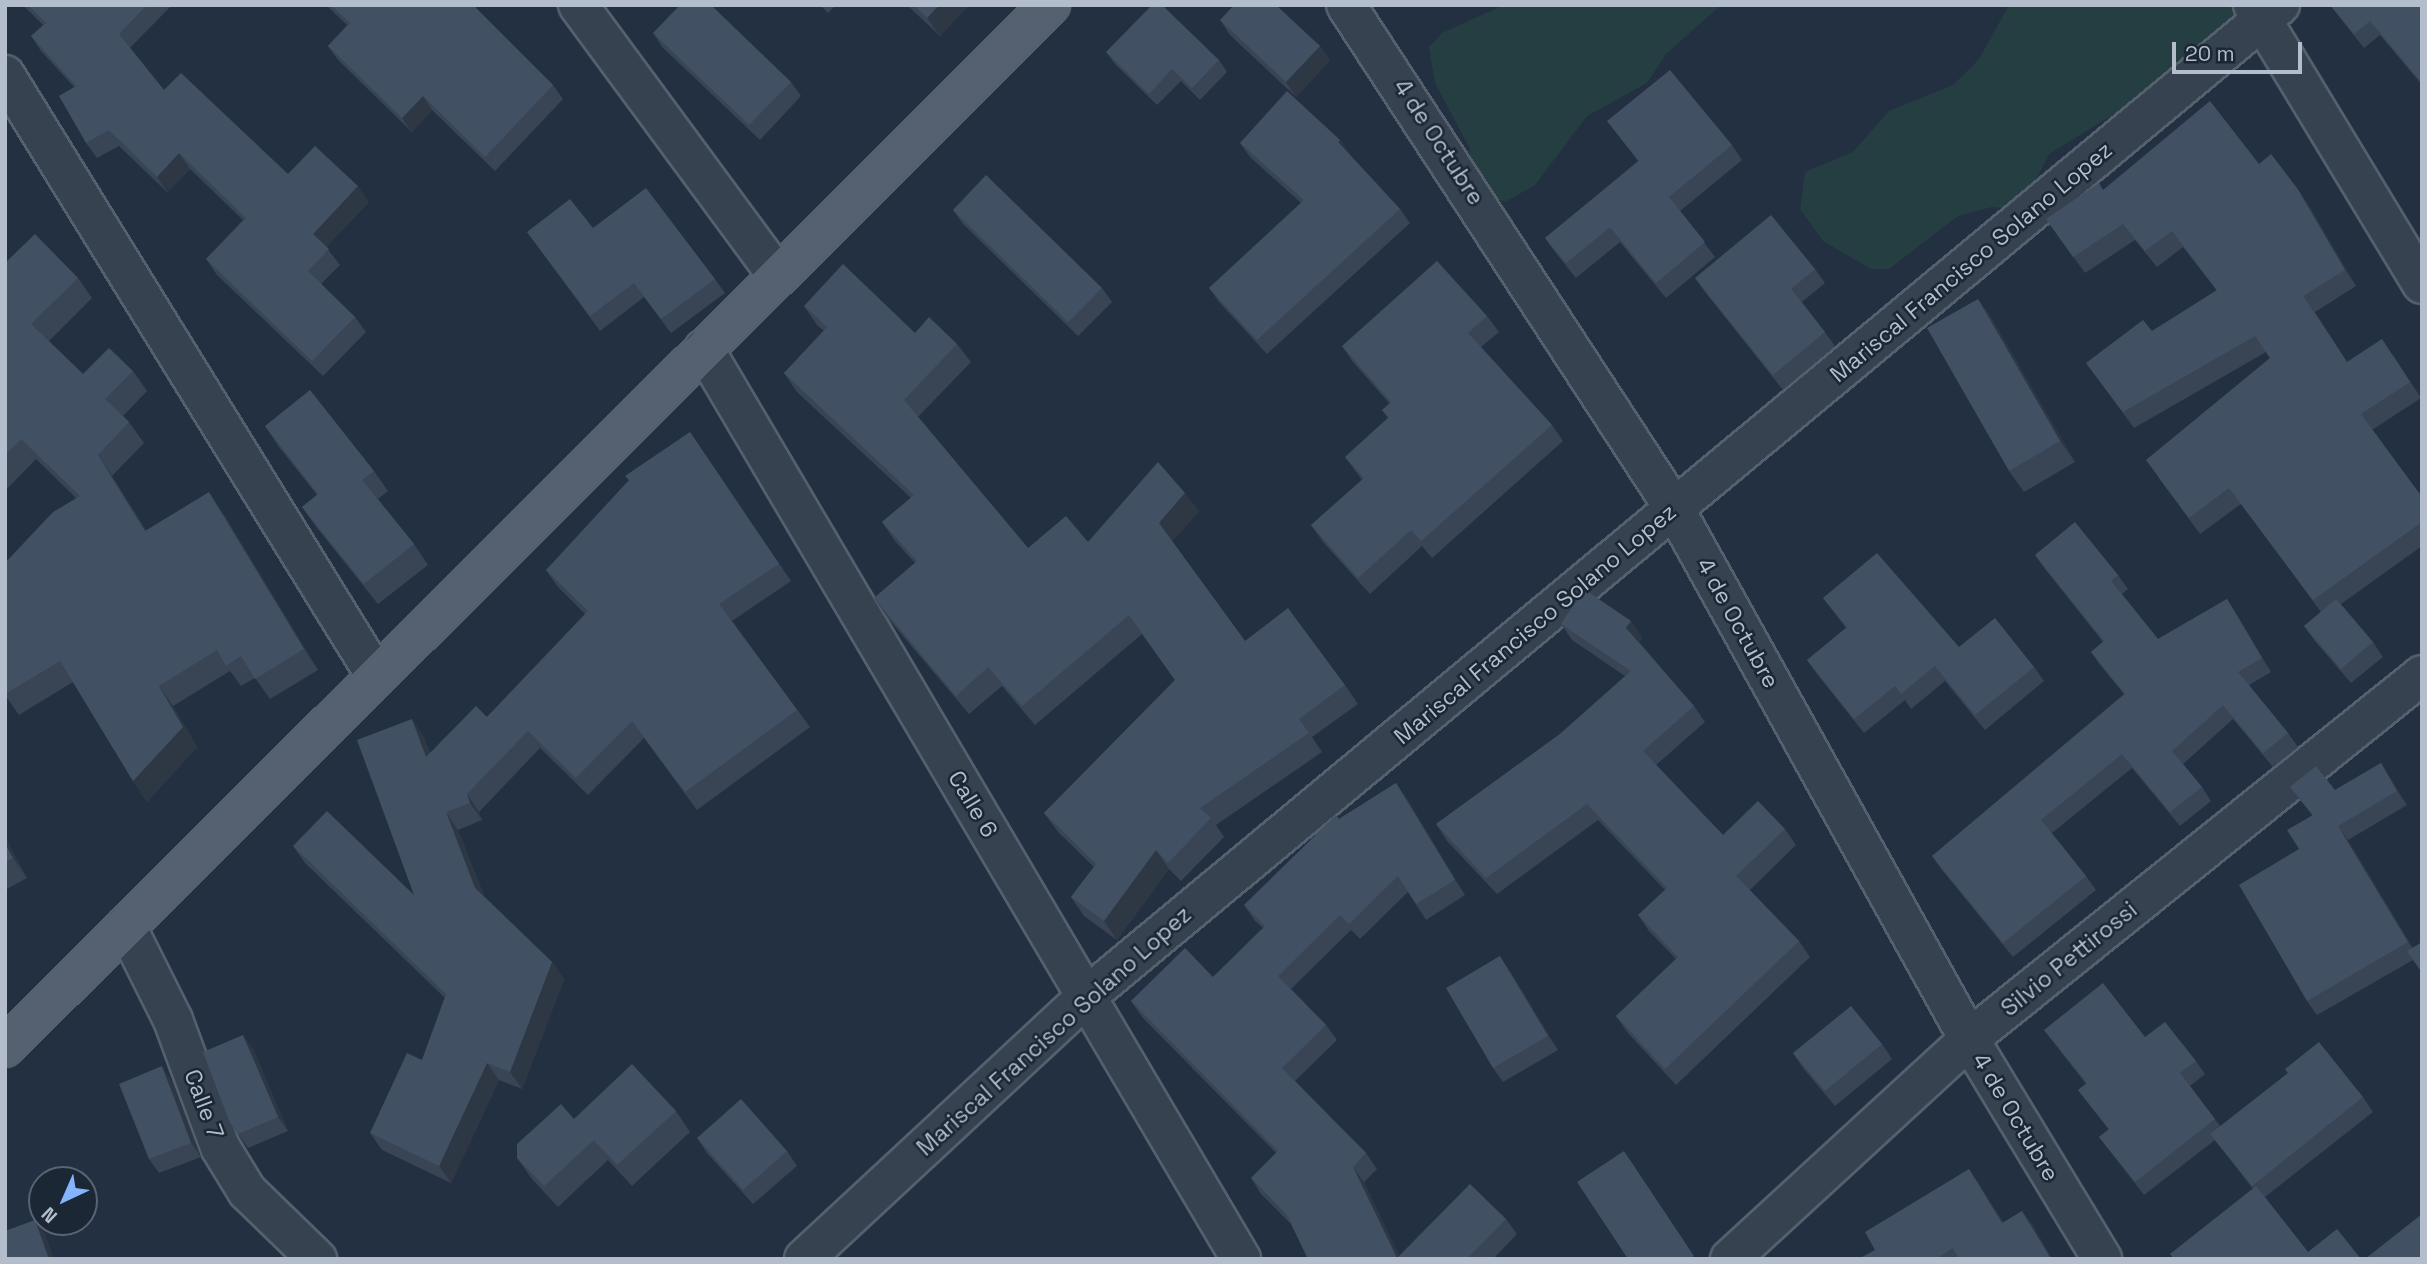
<!DOCTYPE html>
<html>
<head>
<meta charset="utf-8">
<style>
	body { margin:0 }
	#map { position:relative; width:2427px; height:1264px; overflow:hidden; background:#233041; font-family:"Space Grotesk",sans-serif }
	div>[style] { position:absolute }
	[style*='--x'] { left:calc(var(--x)*1px); top:calc(var(--y)*1px); width:calc(var(--w)*1px); rotate:calc(var(--a)*1deg) }
	.green>* { inset:0; background:#253e42 }
	.roads { filter:drop-shadow(2px 0 #55606e) drop-shadow(-2px 0 #55606e) drop-shadow(0 2px #55606e) drop-shadow(0 -2px #55606e) }
	.street>* { height:38px; margin:-19px; padding:0 19px; transform-origin:19px; border-radius:19px; background:#374250 }
	.primary>* { height:38px; margin:-19px; padding:0 19px; transform-origin:19px; border-radius:19px; background:#556170 }
	.wall>* { inset:0; background:#394555 }
	.shaded-wall>* { inset:0; background:#2e3845 }
	.building>* { inset:0; background:#425063 }
	span { translate:-50% -50%; white-space:nowrap; text-align:center; line-height:1.15; -webkit-text-stroke:5px #1c2735; paint-order:stroke }
	.street-label { font-size:23px; color:#b4bdcb }
	.frame { position:absolute; inset:0; border:7px solid #b4bdcb; pointer-events:none }
	.north { position:absolute; left:28px; top:1166px; width:70px; height:70px; box-sizing:border-box; background:#1c2735; border:2px solid #596371; border-radius:50%; rotate:224deg; font-size:19px; font-weight:700; line-height:28px; text-align:center; color:#b4bdcb }
	.north::after { content:''; display:block; margin:auto; width:24px; height:32px; background:#85b4fe; clip-path:polygon(50% 0,100% 100%,50% 72%,0 100%) }
	.scale { position:absolute; left:2172px; top:42px; width:130px; height:32px; box-sizing:border-box; border:4px solid #b4bdcb; border-top:0; padding-left:9px; font-size:21px; line-height:24px; white-space:nowrap; color:#b4bdcb; -webkit-text-stroke:5px #1c2735; paint-order:stroke }
</style>
</head>
<body>
<div id="map">
	<div class="green">
		<i style="clip-path:polygon(1504px 5px,1721px 5px,1666px 54px,1647px 83px,1587px 116px,1535px 185px,1505px 202px,1488px 196px,1470px 165px,1469px 147px,1435px 83px,1429px 47px,1442px 33px)"></i>
		<i style="clip-path:polygon(2009px 5px,2236px 5px,2244px 15px,2157px 88px,2049px 154px,2026px 200px,2011px 209px,1992px 207px,1958px 216px,1889px 269px,1871px 269px,1823px 241px,1800px 209px,1805px 172px,1853px 152px,1889px 111px,1953px 85px,1979px 59px)"></i>
	</div>
	<div class="roads">
		<div class="street">
			<i style="--x:578;--y:5;--w:337;--a:53.6"></i>
			<i style="--x:1346;--y:5;--w:600;--a:56.89"></i>
			<i style="--x:1674;--y:508;--w:607;--a:60.95"></i>
			<i style="--x:1969;--y:1039;--w:257;--a:58.8"></i>
			<i style="--x:2253;--y:5;--w:326;--a:58.8"></i>
			<i style="--x:5;--y:75;--w:706;--a:58.31"></i>
			<i style="--x:704;--y:349;--w:1057;--a:59.45"></i>
			<i style="--x:126;--y:926;--w:105;--a:63.4"></i>
			<i style="--x:173;--y:1020;--w:135;--a:69.7"></i>
			<i style="--x:220;--y:1147;--w:52;--a:58.5"></i>
			<i style="--x:247;--y:1191;--w:98;--a:44.2"></i>
			<i style="--x:804;--y:1259;--w:386;--a:-42.9"></i>
			<i style="--x:1087;--y:996;--w:1551;--a:-39.72"></i>
			<i style="--x:1730;--y:1259;--w:325;--a:-42.6"></i>
			<i style="--x:1969;--y:1039;--w:581;--a:-38.78"></i>
		</div>
		<div class="primary">
			<i style="--x:5;--y:1047;--w:1476;--a:-44.92"></i>
		</div>
	</div>
	<div class="wall">
		<i style="clip-path:polygon(23px 5px,172px 5px,130px 48px,164px 90px,288px 174px,369px 202px,326px 247px,340px 265px,321px 284px,355px 317px,366px 332px,323px 376px,217px 275px,206px 259px,243px 220px,190px 169px,167px 192px,119px 146px,97px 158px,86px 143px,74px 87px,41px 51px,31px 36px,43px 25px)"></i>
		<i style="clip-path:polygon(326px 5px,475px 5px,474px 6px,553px 85px,563px 99px,495px 171px,432px 110px,412px 132px,338px 60px,328px 46px,347px 25px)"></i>
		<i style="clip-path:polygon(820px 5px,836px 5px,828px 13px)"></i>
		<i style="clip-path:polygon(907px 5px,969px 5px,940px 36px)"></i>
		<i style="clip-path:polygon(2330px 5px,2422px 5px,2422px 85px,2380px 35px,2364px 48px)"></i>
		<i style="clip-path:polygon(1220px 20px,1320px 46px,1330px 60px,1296px 97px,1230px 35px)"></i>
		<i style="clip-path:polygon(653px 33px,791px 82px,801px 96px,760px 140px,663px 48px)"></i>
		<i style="clip-path:polygon(1106px 52px,1219px 60px,1227px 72px,1200px 100px,1181px 81px,1157px 105px,1115px 64px)"></i>
		<i style="clip-path:polygon(1607px 121px,1732px 145px,1742px 160px,1680px 211px,1715px 257px,1666px 298px,1620px 242px,1576px 278px,1555px 252px,1545px 238px,1638px 161px)"></i>
		<i style="clip-path:polygon(1340px 140px,1350px 154px,1350px 155px,1400px 209px,1410px 223px,1267px 354px,1219px 302px,1209px 288px,1301px 203px,1250px 157px,1240px 143px)"></i>
		<i style="clip-path:polygon(2259px 164px,2297px 188px,2308px 204px,2356px 286px,2315px 312px,2347px 362px,2393px 355px,2421px 398px,2372px 430px,2422px 497px,2422px 546px,2341px 604px,2373px 642px,2383px 657px,2351px 683px,2314px 640px,2304px 626px,2321px 612px,2241px 504px,2200px 534px,2158px 477px,2270px 358px,2266px 352px,2134px 428px,2086px 363px,2152px 331px,2217px 291px,2183px 247px,2157px 267px,2135px 240px,2085px 273px,2046px 219px,2103px 190px)"></i>
		<i style="clip-path:polygon(953px 210px,1102px 288px,1112px 302px,1078px 336px,963px 224px)"></i>
		<i style="clip-path:polygon(593px 228px,715px 279px,725px 293px,671px 333px,644px 297px,600px 331px,527px 232px)"></i>
		<i style="clip-path:polygon(5px 263px,78px 278px,92px 298px,49px 341px,83px 374px,133px 371px,147px 391px,123px 416px,129px 422px,144px 443px,112px 476px,146px 530px,223px 513px,318px 670px,270px 699px,255px 678px,241px 686px,230px 671px,173px 706px,197px 747px,147px 802px,133px 781px,73px 682px,19px 715px,5px 695px,5px 563px,76px 498px,36px 459px,5px 491px)"></i>
		<i style="clip-path:polygon(1815px 269px,1825px 283px,1802px 302px,1835px 346px,1783px 390px,1705px 292px,1695px 278px)"></i>
		<i style="clip-path:polygon(1978px 299px,1992px 319px,2075px 462px,2024px 492px,2009px 471px)"></i>
		<i style="clip-path:polygon(804px 306px,957px 344px,971px 362px,918px 417px,1028px 548px,1088px 542px,1199px 511px,1172px 541px,1245px 641px,1345px 685px,1358px 704px,1312px 737px,1322px 752px,1216px 825px,1224px 837px,1181px 881px,1169px 869px,1117px 940px,1084px 916px,1071px 897px,1094px 867px,1058px 832px,1044px 813px,1175px 680px,1142px 634px,1035px 725px,1002px 686px,969px 714px,887px 617px,874px 598px,915px 563px,895px 541px,882px 522px,911px 498px,797px 392px,784px 373px,824px 331px,817px 325px)"></i>
		<i style="clip-path:polygon(1487px 316px,1499px 332px,1481px 347px,1552px 425px,1563px 441px,1432px 558px,1422px 546px,1370px 594px,1323px 542px,1311px 525px,1362px 480px,1345px 457px,1388px 418px,1382px 410px,1390px 404px,1353px 362px,1342px 346px)"></i>
		<i style="clip-path:polygon(265px 426px,374px 471px,388px 491px,378px 499px,414px 544px,428px 565px,378px 604px,317px 528px,302px 507px,317px 495px,279px 447px)"></i>
		<i style="clip-path:polygon(690px 432px,791px 581px,732px 621px,810px 727px,697px 810px,644px 738px,588px 795px,540px 748px,479px 812px,482px 820px,458px 830px,484px 896px,552px 962px,564px 979px,522px 1089px,499px 1080px,451px 1183px,382px 1150px,370px 1133px,422px 1060px,445px 998px,305px 863px,293px 846px,414px 895px,424px 737px,430px 753px,487px 717px,585px 614px,558px 587px,546px 570px)"></i>
		<i style="clip-path:polygon(2035px 555px,2118px 575px,2128px 589px,2122px 594px,2158px 639px,2227px 599px,2236px 613px,2271px 672px,2249px 685px,2288px 733px,2298px 747px,2273px 767px,2233px 719px,2183px 764px,2202px 787px,2211px 801px,2180px 826px,2132px 768px,2052px 833px,2086px 876px,2096px 890px,2013px 957px,1942px 870px,1932px 856px,2124px 694px,2101px 666px,2091px 652px,2103px 642px,2045px 569px)"></i>
		<i style="clip-path:polygon(1823px 598px,1959px 647px,2034px 667px,2044px 681px,1985px 730px,1945px 681px,1911px 709px,1905px 700px,1864px 733px,1817px 674px,1807px 660px,1846px 628px)"></i>
		<i style="clip-path:polygon(1561px 624px,1642px 637px,1639px 642px,1694px 706px,1705px 722px,1656px 765px,1723px 835px,1785px 829px,1796px 845px,1750px 890px,1799px 941px,1810px 957px,1676px 1085px,1627px 1032px,1616px 1016px,1676px 959px,1649px 931px,1638px 915px,1665px 890px,1598px 820px,1497px 894px,1447px 841px,1436px 824px,1560px 734px,1625px 676px,1572px 640px)"></i>
		<i style="clip-path:polygon(2381px 763px,2407px 805px,2348px 840px,2413px 948px,2413px 960px,2317px 1015px,2307px 1001px,2299px 849px,2312px 815px,2290px 787px,2335px 790px)"></i>
		<i style="clip-path:polygon(1396px 783px,1407px 799px,1465px 895px,1426px 920px,1408px 892px,1360px 939px,1351px 930px,1291px 989px,1326px 1025px,1337px 1040px,1295px 1081px,1366px 1153px,1377px 1169px,1364px 1182px,1399px 1256px,1506px 1219px,1517px 1234px,1493px 1259px,1308px 1259px,1291px 1224px,1261px 1194px,1251px 1178px,1276px 1153px,1142px 1017px,1131px 1001px,1213px 977px,1263px 928px,1255px 921px,1244px 905px,1339px 819px)"></i>
		<i style="clip-path:polygon(5px 837px,27px 878px,5px 890px)"></i>
		<i style="clip-path:polygon(1510px 971px,1558px 1050px,1503px 1082px,1493px 1068px)"></i>
		<i style="clip-path:polygon(2044px 1030px,2145px 1037px,2196px 1061px,2205px 1074px,2190px 1086px,2220px 1126px,2363px 1097px,2373px 1112px,2265px 1197px,2308px 1252px,2361px 1259px,2173px 1259px,2253px 1189px,2215px 1140px,2144px 1195px,2099px 1137px,2109px 1130px,2078px 1090px,2086px 1084px)"></i>
		<i style="clip-path:polygon(1882px 1044px,1892px 1059px,1835px 1106px,1803px 1068px,1793px 1053px)"></i>
		<i style="clip-path:polygon(253px 1049px,288px 1131px,248px 1148px,230px 1123px)"></i>
		<i style="clip-path:polygon(172px 1081px,201px 1157px,159px 1173px,149px 1159px)"></i>
		<i style="clip-path:polygon(676px 1111px,690px 1132px,632px 1186px,608px 1160px,558px 1207px,532px 1179px,517px 1158px)"></i>
		<i style="clip-path:polygon(697px 1138px,787px 1151px,797px 1166px,753px 1204px,707px 1153px)"></i>
		<i style="clip-path:polygon(1969px 1169px,2003px 1222px,2032px 1224px,2052px 1259px,1859px 1259px,1875px 1250px)"></i>
	</div>
	<div class="shaded-wall">
		<i style="clip-path:polygon(939px 5px,969px 5px,940px 36px,927px 18px)"></i>
		<i style="clip-path:polygon(1320px 46px,1330px 60px,1296px 97px,1286px 82px)"></i>
		<i style="clip-path:polygon(423px 96px,432px 110px,412px 132px,402px 118px)"></i>
		<i style="clip-path:polygon(1340px 140px,1350px 154px,1348px 157px,1338px 142px)"></i>
		<i style="clip-path:polygon(179px 153px,190px 169px,167px 192px,157px 177px)"></i>
		<i style="clip-path:polygon(358px 186px,369px 202px,324px 249px,313px 234px)"></i>
		<i style="clip-path:polygon(2297px 188px,2308px 204px,2356px 286px,2345px 270px)"></i>
		<i style="clip-path:polygon(1978px 299px,1992px 319px,2075px 462px,2060px 441px)"></i>
		<i style="clip-path:polygon(98px 455px,112px 476px,159px 552px,145px 531px)"></i>
		<i style="clip-path:polygon(209px 492px,223px 513px,318px 670px,304px 649px)"></i>
		<i style="clip-path:polygon(1185px 493px,1199px 511px,1172px 542px,1159px 523px)"></i>
		<i style="clip-path:polygon(2227px 599px,2236px 613px,2271px 672px,2262px 658px)"></i>
		<i style="clip-path:polygon(1631px 621px,1642px 637px,1638px 644px,1626px 628px)"></i>
		<i style="clip-path:polygon(159px 686px,173px 706px,197px 747px,147px 802px,133px 781px)"></i>
		<i style="clip-path:polygon(412px 719px,424px 737px,438px 775px,426px 757px)"></i>
		<i style="clip-path:polygon(2381px 763px,2390px 777px,2407px 805px,2397px 791px)"></i>
		<i style="clip-path:polygon(1396px 783px,1407px 799px,1465px 895px,1455px 880px)"></i>
		<i style="clip-path:polygon(467px 794px,479px 812px,482px 820px,470px 803px)"></i>
		<i style="clip-path:polygon(446px 812px,458px 830px,487px 905px,475px 888px)"></i>
		<i style="clip-path:polygon(2338px 826px,2348px 840px,2418px 956px,2408px 942px)"></i>
		<i style="clip-path:polygon(5px 837px,27px 878px,13px 858px,5px 844px)"></i>
		<i style="clip-path:polygon(1156px 850px,1169px 869px,1117px 940px,1104px 921px)"></i>
		<i style="clip-path:polygon(1500px 956px,1510px 971px,1558px 1050px,1548px 1036px)"></i>
		<i style="clip-path:polygon(552px 962px,564px 979px,522px 1089px,510px 1072px)"></i>
		<i style="clip-path:polygon(243px 1035px,253px 1049px,288px 1131px,278px 1117px)"></i>
		<i style="clip-path:polygon(487px 1063px,499px 1080px,451px 1183px,439px 1166px)"></i>
		<i style="clip-path:polygon(162px 1066px,172px 1081px,201px 1157px,191px 1143px)"></i>
		<i style="clip-path:polygon(1353px 1167px,1364px 1182px,1401px 1259px,1397px 1259px)"></i>
		<i style="clip-path:polygon(1969px 1169px,1979px 1183px,2011px 1237px,2002px 1223px)"></i>
		<i style="clip-path:polygon(2022px 1211px,2032px 1224px,2052px 1259px,2051px 1259px)"></i>
		<i style="clip-path:polygon(35px 1220px,45px 1234px,54px 1259px,49px 1259px)"></i>
	</div>
	<div class="building">
		<i style="clip-path:polygon(28px 5px,147px 5px,119px 34px,164px 90px,181px 73px,288px 174px,315px 146px,358px 186px,313px 234px,329px 249px,308px 271px,355px 317px,312px 361px,206px 259px,246px 218px,179px 153px,157px 177px,109px 130px,86px 143px,59px 96px,76px 86px,31px 36px,46px 23px)"></i>
		<i style="clip-path:polygon(331px 5px,473px 5px,553px 85px,485px 157px,423px 96px,402px 118px,328px 46px,350px 23px)"></i>
		<i style="clip-path:polygon(680px 5px,711px 5px,791px 82px,749px 125px,653px 33px)"></i>
		<i style="clip-path:polygon(914px 5px,939px 5px,927px 18px)"></i>
		<i style="clip-path:polygon(1152px 5px,1162px 5px,1219px 60px,1192px 88px,1172px 69px,1149px 94px,1106px 52px)"></i>
		<i style="clip-path:polygon(1234px 5px,1276px 5px,1320px 46px,1286px 82px,1220px 20px)"></i>
		<i style="clip-path:polygon(2330px 5px,2422px 5px,2422px 83px,2370px 21px,2354px 34px)"></i>
		<i style="clip-path:polygon(1670px 70px,1732px 145px,1669px 197px,1705px 242px,1656px 283px,1610px 227px,1566px 263px,1545px 238px,1639px 161px,1607px 121px)"></i>
		<i style="clip-path:polygon(1287px 91px,1340px 140px,1338px 142px,1400px 209px,1257px 340px,1209px 288px,1304px 200px,1240px 143px)"></i>
		<i style="clip-path:polygon(2210px 101px,2259px 164px,2271px 154px,2297px 188px,2345px 270px,2303px 296px,2347px 362px,2382px 339px,2410px 382px,2361px 414px,2422px 497px,2422px 522px,2313px 600px,2229px 488px,2189px 518px,2146px 460px,2270px 358px,2255px 336px,2123px 412px,2086px 363px,2143px 320px,2152px 331px,2217px 290px,2172px 231px,2145px 251px,2123px 224px,2073px 257px,2046px 219px,2099px 183px,2103px 190px)"></i>
		<i style="clip-path:polygon(986px 175px,1102px 288px,1068px 322px,953px 210px)"></i>
		<i style="clip-path:polygon(646px 188px,715px 279px,661px 319px,634px 283px,590px 316px,527px 232px,570px 199px,593px 228px)"></i>
		<i style="clip-path:polygon(1771px 215px,1815px 269px,1791px 289px,1825px 332px,1773px 375px,1695px 278px)"></i>
		<i style="clip-path:polygon(35px 234px,78px 278px,31px 324px,83px 374px,109px 348px,133px 371px,105px 399px,129px 422px,98px 455px,145px 531px,209px 492px,304px 649px,255px 679px,241px 656px,226px 666px,217px 650px,159px 686px,183px 727px,133px 781px,60px 661px,5px 694px,5px 563px,53px 512px,80px 496px,21px 439px,5px 455px,5px 290px,7px 288px,5px 285px,5px 263px)"></i>
		<i style="clip-path:polygon(1437px 261px,1487px 316px,1468px 333px,1552px 425px,1421px 541px,1411px 530px,1358px 578px,1311px 525px,1364px 478px,1345px 457px,1389px 417px,1382px 410px,1391px 402px,1342px 346px)"></i>
		<i style="clip-path:polygon(843px 264px,915px 333px,929px 317px,957px 344px,904px 400px,1028px 548px,1066px 516px,1088px 542px,1158px 462px,1185px 493px,1159px 523px,1245px 641px,1288px 608px,1345px 685px,1299px 719px,1309px 733px,1200px 808px,1211px 818px,1168px 863px,1156px 850px,1104px 921px,1071px 897px,1096px 864px,1044px 813px,1175px 680px,1129px 615px,1022px 706px,988px 667px,956px 696px,874px 598px,917px 561px,882px 522px,914px 495px,784px 373px,827px 327px,804px 306px)"></i>
		<i style="clip-path:polygon(1978px 299px,2060px 441px,2009px 471px,1927px 328px)"></i>
		<i style="clip-path:polygon(310px 390px,374px 471px,362px 480px,414px 544px,364px 584px,302px 507px,318px 494px,265px 426px)"></i>
		<i style="clip-path:polygon(690px 432px,779px 564px,719px 604px,797px 710px,685px 792px,632px 721px,576px 778px,528px 731px,467px 794px,470px 803px,446px 812px,475px 888px,552px 962px,510px 1072px,487px 1063px,439px 1166px,370px 1133px,407px 1053px,422px 1060px,446px 994px,293px 846px,327px 811px,414px 895px,357px 740px,412px 719px,426px 757px,476px 706px,487px 717px,588px 611px,546px 570px,629px 480px,625px 476px)"></i>
		<i style="clip-path:polygon(2075px 522px,2118px 575px,2111px 581px,2158px 639px,2227px 599px,2262px 658px,2238px 672px,2288px 733px,2263px 753px,2223px 705px,2172px 751px,2202px 787px,2170px 812px,2122px 754px,2041px 820px,2086px 876px,2003px 943px,1932px 856px,2125px 694px,2091px 652px,2104px 641px,2035px 555px)"></i>
		<i style="clip-path:polygon(1877px 553px,1959px 647px,1995px 618px,2034px 667px,1975px 715px,1935px 666px,1901px 694px,1895px 686px,1854px 719px,1807px 660px,1847px 627px,1823px 598px)"></i>
		<i style="clip-path:polygon(1584px 589px,1631px 621px,1626px 628px,1694px 706px,1643px 751px,1723px 835px,1758px 801px,1785px 829px,1736px 876px,1799px 941px,1665px 1069px,1616px 1016px,1678px 957px,1638px 915px,1667px 888px,1587px 804px,1486px 878px,1436px 824px,1560px 734px,1631px 671px,1561px 624px)"></i>
		<i style="clip-path:polygon(2336px 599px,2373px 642px,2341px 669px,2304px 626px)"></i>
		<i style="clip-path:polygon(2381px 763px,2397px 791px,2338px 826px,2408px 942px,2307px 1001px,2239px 885px,2299px 849px,2287px 830px,2313px 815px,2290px 787px,2316px 766px,2335px 790px)"></i>
		<i style="clip-path:polygon(1396px 783px,1455px 880px,1416px 904px,1398px 876px,1349px 924px,1340px 915px,1278px 976px,1326px 1025px,1282px 1068px,1366px 1153px,1353px 1167px,1397px 1258px,1470px 1184px,1506px 1219px,1467px 1259px,1308px 1259px,1287px 1215px,1251px 1178px,1278px 1151px,1131px 1001px,1185px 948px,1213px 977px,1265px 926px,1244px 905px,1336px 815px,1339px 819px)"></i>
		<i style="clip-path:polygon(5px 844px,13px 858px,5px 862px)"></i>
		<i style="clip-path:polygon(2422px 942px,2422px 973px,2407px 951px)"></i>
		<i style="clip-path:polygon(1500px 956px,1548px 1036px,1493px 1068px,1446px 988px)"></i>
		<i style="clip-path:polygon(2103px 983px,2145px 1037px,2165px 1022px,2196px 1061px,2180px 1073px,2215px 1119px,2135px 1182px,2099px 1137px,2109px 1129px,2078px 1090px,2087px 1083px,2044px 1030px)"></i>
		<i style="clip-path:polygon(1851px 1006px,1882px 1044px,1825px 1091px,1793px 1053px)"></i>
		<i style="clip-path:polygon(243px 1035px,278px 1117px,238px 1134px,230px 1123px,203px 1052px)"></i>
		<i style="clip-path:polygon(2319px 1042px,2363px 1097px,2252px 1186px,2210px 1134px,2288px 1073px,2285px 1069px)"></i>
		<i style="clip-path:polygon(632px 1064px,676px 1111px,617px 1165px,594px 1140px,544px 1186px,517px 1158px,517px 1144px,561px 1104px,574px 1119px)"></i>
		<i style="clip-path:polygon(162px 1066px,191px 1143px,149px 1159px,119px 1084px)"></i>
		<i style="clip-path:polygon(741px 1099px,787px 1151px,743px 1190px,697px 1138px)"></i>
		<i style="clip-path:polygon(1624px 1151px,1694px 1256px,1689px 1259px,1628px 1259px,1577px 1182px)"></i>
		<i style="clip-path:polygon(1969px 1169px,2002px 1223px,2022px 1211px,2051px 1259px,1959px 1259px,1953px 1248px,1936px 1259px,1859px 1259px,1875px 1250px,1865px 1232px)"></i>
		<i style="clip-path:polygon(2256px 1186px,2308px 1252px,2337px 1229px,2361px 1259px,2174px 1259px,2170px 1254px)"></i>
		<i style="clip-path:polygon(2422px 1214px,2422px 1259px,2365px 1259px)"></i>
		<i style="clip-path:polygon(35px 1220px,49px 1259px,5px 1259px,5px 1231px)"></i>
	</div>
	<div class="street-label">
		<span style="left:1439px;top:142px;rotate:57deg">4 de Octubre</span>
		<span style="left:1971px;top:262px;rotate:-40deg">Mariscal Francisco Solano Lopez</span>
		<span style="left:1738px;top:623px;rotate:61deg">4 de Octubre</span>
		<span style="left:1535px;top:624px;rotate:-40deg">Mariscal Francisco Solano Lopez</span>
		<span style="left:973px;top:804px;rotate:59deg">Calle 6</span>
		<span style="left:2069px;top:959px;rotate:-39deg">Silvio Pettirossi</span>
		<span style="left:1054px;top:1031px;rotate:-42deg">Mariscal Francisco Solano Lopez</span>
		<span style="left:204px;top:1104px;rotate:69deg">Calle 7</span>
		<span style="left:2016px;top:1117px;rotate:59deg">4 de Octubre</span>
	</div>
	<div class="frame"></div>
	<div class="north">N</div>
	<div class="scale">20 m</div>
</div>
</body>
</html>
